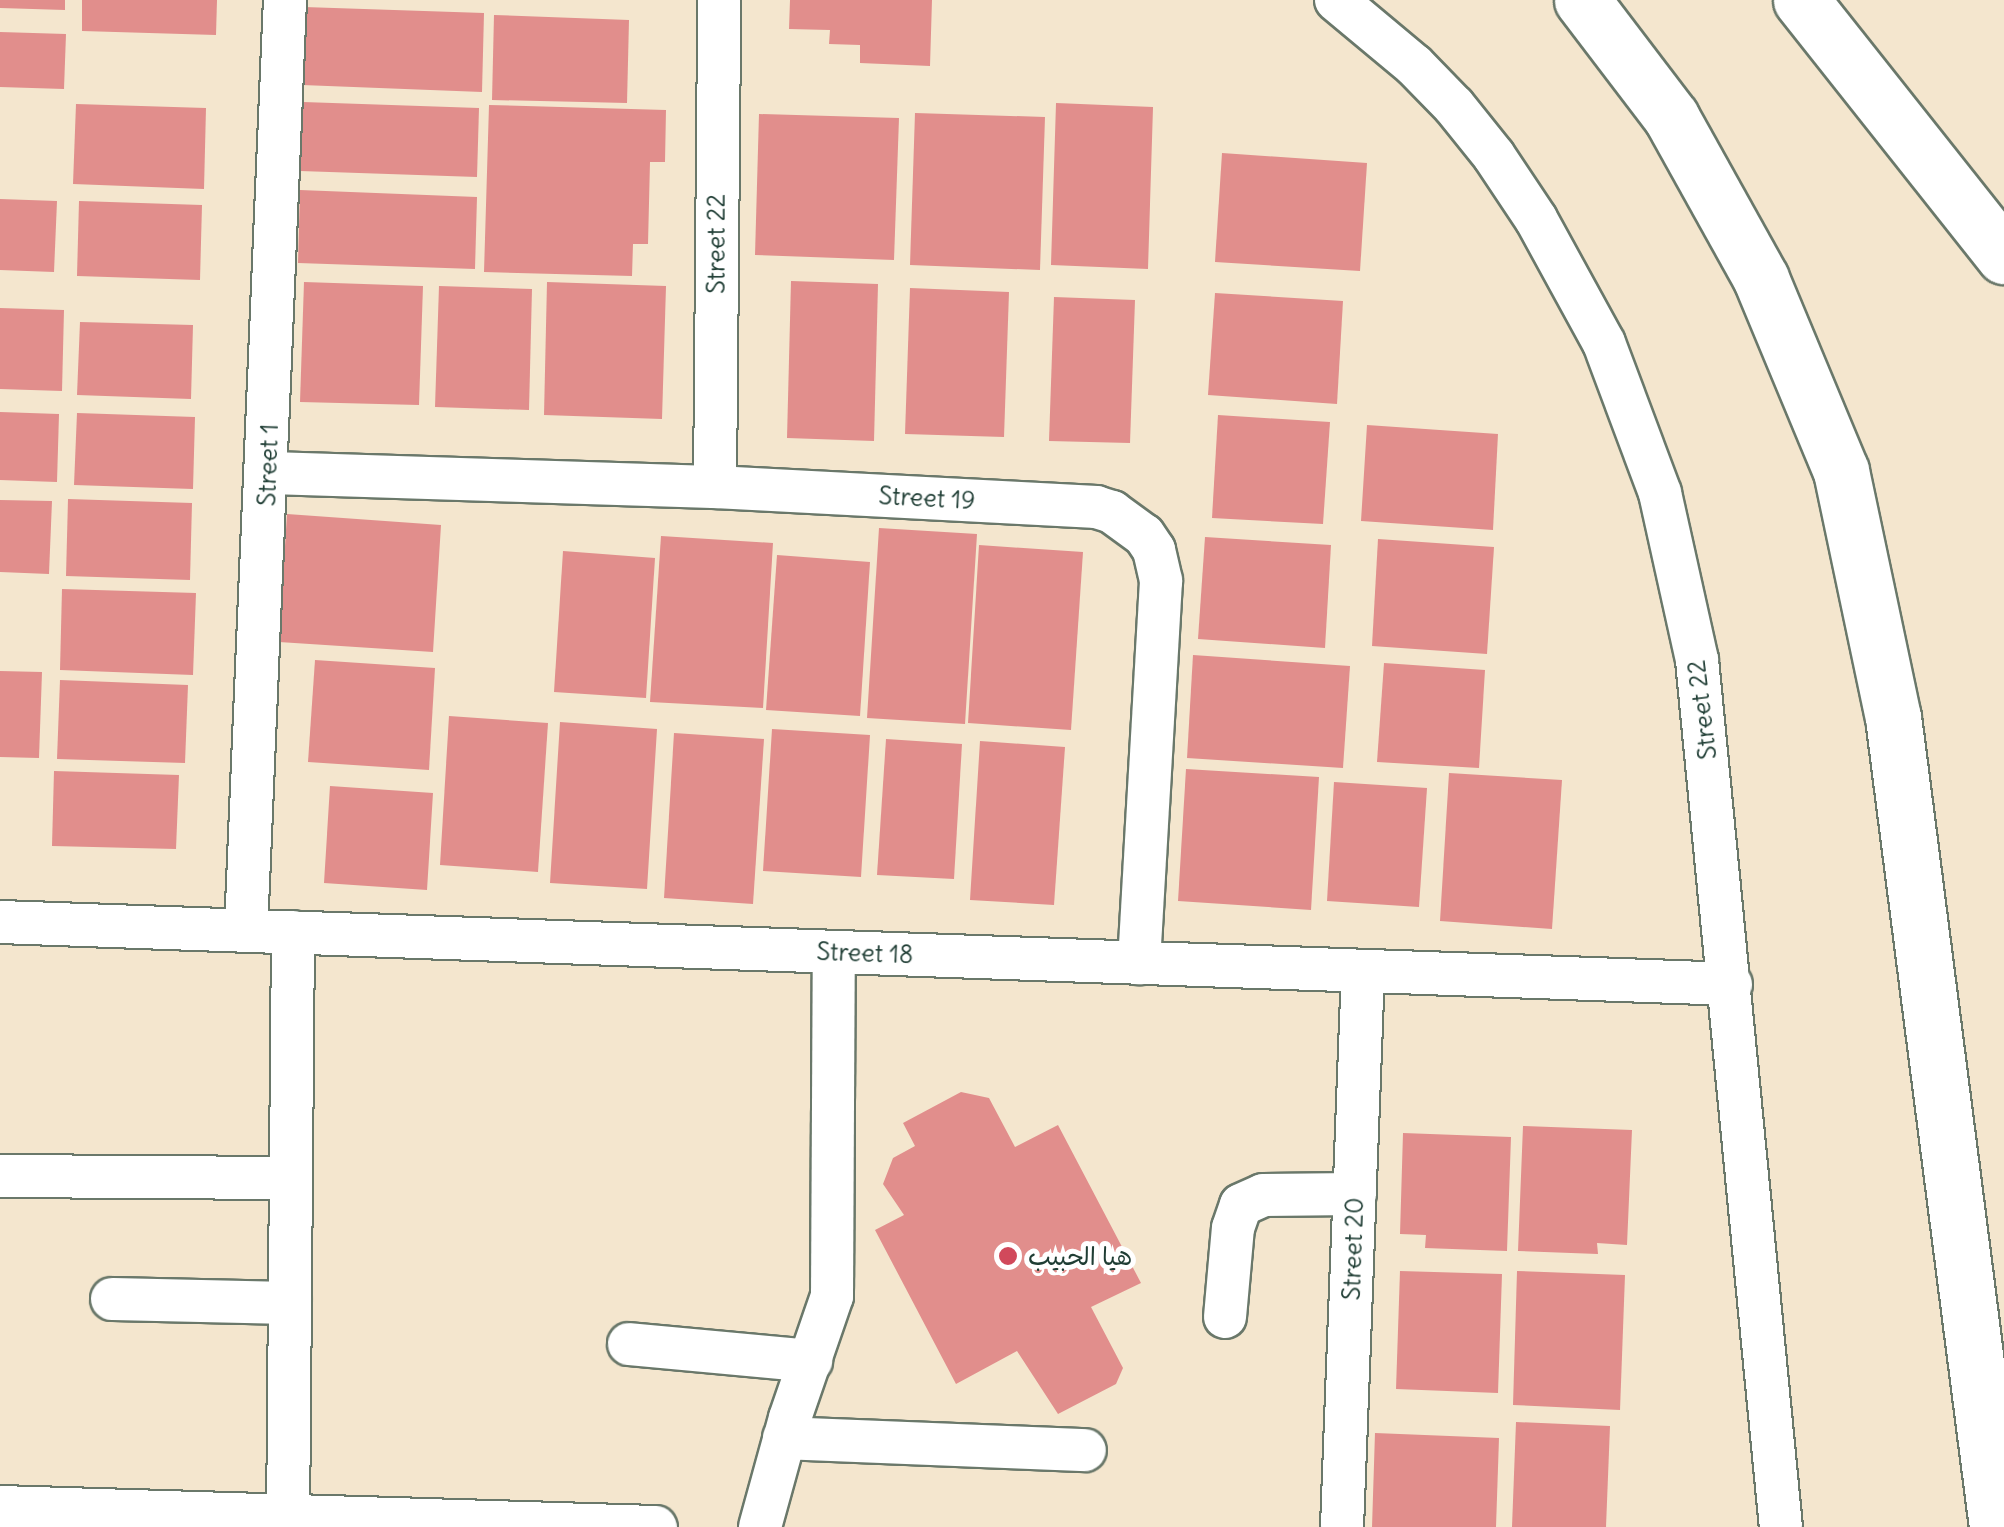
<!DOCTYPE html>
<html>
<head>
<meta charset="utf-8">
<style>
	body { margin:0 }
	#map { position:relative; width:2004px; height:1527px; overflow:hidden; background:#f4e6ce; font-family:Delius,"Playpen Sans Arabic",sans-serif }
	div>[style] { position:absolute }
	[style*='--x'] { left:calc(var(--x)*1px); top:calc(var(--y)*1px); width:calc(var(--w)*1px); rotate:calc(var(--a)*1deg) }
	.building>* { inset:0; background:#e18e8c }
	.roads { filter:drop-shadow(2px 0 #6a786a) drop-shadow(-2px 0 #6a786a) drop-shadow(0 2px #6a786a) drop-shadow(0 -2px #6a786a) }
	.minor>* { height:42px; margin:-21px; padding:0 21px; transform-origin:21px; border-radius:21px; background:#fff }
	.highway>* { height:55px; margin:-27.5px; padding:0 27.5px; transform-origin:27.5px; border-radius:27.5px; background:#fff }
	.dots>* { width:28px; height:28px; translate:-50% -50%; box-sizing:border-box; border:5px solid #fff; border-radius:50% }
	span { translate:-50% -50%; white-space:nowrap; text-align:center; line-height:1.15; -webkit-text-stroke:10px #fff; paint-order:stroke }
	.street-label { font-size:25px; color:#1f3d34 }
	.poi-label { font-size:25px; color:#1f3d34 }
	.left { translate:0 -50%; text-align:left }
</style>
</head>
<body>
<div id="map">
	<div class="building">
		<i style="clip-path:polygon(0 0,65px 0,65px 10px,0 8px)"></i>
		<i style="clip-path:polygon(82px 0,217px 0,216px 35px,82px 31px)"></i>
		<i style="clip-path:polygon(790px 0,932px 0,930px 66px,860px 63px,860px 45px,829px 44px,830px 30px,789px 29px)"></i>
		<i style="clip-path:polygon(304px 7px,484px 13px,482px 92px,302px 85px)"></i>
		<i style="clip-path:polygon(494px 15px,629px 20px,627px 103px,492px 100px)"></i>
		<i style="clip-path:polygon(0 32px,66px 34px,64px 89px,0 87px)"></i>
		<i style="clip-path:polygon(303px 102px,479px 108px,477px 177px,300px 171px)"></i>
		<i style="clip-path:polygon(1056px 103px,1153px 107px,1148px 269px,1051px 265px)"></i>
		<i style="clip-path:polygon(76px 104px,206px 108px,204px 189px,73px 184px)"></i>
		<i style="clip-path:polygon(489px 105px,666px 110px,665px 162px,650px 162px,648px 244px,633px 244px,632px 276px,484px 272px)"></i>
		<i style="clip-path:polygon(915px 113px,1045px 117px,1040px 270px,910px 265px)"></i>
		<i style="clip-path:polygon(759px 114px,899px 118px,894px 260px,755px 255px)"></i>
		<i style="clip-path:polygon(1222px 153px,1367px 163px,1360px 271px,1215px 262px)"></i>
		<i style="clip-path:polygon(300px 190px,477px 197px,475px 269px,298px 263px)"></i>
		<i style="clip-path:polygon(0 199px,57px 201px,54px 272px,0 270px)"></i>
		<i style="clip-path:polygon(79px 201px,202px 205px,200px 280px,77px 276px)"></i>
		<i style="clip-path:polygon(791px 281px,878px 284px,874px 441px,787px 438px)"></i>
		<i style="clip-path:polygon(304px 282px,423px 286px,419px 405px,300px 402px)"></i>
		<i style="clip-path:polygon(547px 282px,666px 286px,662px 419px,544px 415px)"></i>
		<i style="clip-path:polygon(439px 286px,532px 289px,529px 410px,435px 407px)"></i>
		<i style="clip-path:polygon(910px 288px,1009px 292px,1004px 437px,905px 434px)"></i>
		<i style="clip-path:polygon(1215px 293px,1343px 301px,1337px 404px,1208px 395px)"></i>
		<i style="clip-path:polygon(1054px 297px,1135px 300px,1130px 443px,1049px 441px)"></i>
		<i style="clip-path:polygon(0 308px,64px 310px,62px 391px,0 389px)"></i>
		<i style="clip-path:polygon(80px 322px,193px 325px,191px 399px,77px 395px)"></i>
		<i style="clip-path:polygon(0 412px,59px 414px,57px 482px,0 480px)"></i>
		<i style="clip-path:polygon(77px 413px,195px 417px,193px 489px,74px 485px)"></i>
		<i style="clip-path:polygon(1218px 415px,1330px 422px,1323px 524px,1212px 518px)"></i>
		<i style="clip-path:polygon(1367px 425px,1498px 434px,1493px 530px,1361px 521px)"></i>
		<i style="clip-path:polygon(68px 499px,192px 503px,190px 580px,66px 576px)"></i>
		<i style="clip-path:polygon(0 500px,52px 501px,49px 574px,0 572px)"></i>
		<i style="clip-path:polygon(287px 514px,441px 525px,433px 652px,279px 642px)"></i>
		<i style="clip-path:polygon(879px 528px,977px 534px,965px 724px,867px 718px)"></i>
		<i style="clip-path:polygon(661px 536px,773px 543px,763px 708px,650px 702px)"></i>
		<i style="clip-path:polygon(1205px 537px,1331px 545px,1325px 648px,1198px 639px)"></i>
		<i style="clip-path:polygon(1378px 539px,1494px 547px,1487px 654px,1372px 646px)"></i>
		<i style="clip-path:polygon(979px 545px,1083px 552px,1071px 730px,968px 723px)"></i>
		<i style="clip-path:polygon(563px 551px,655px 558px,646px 698px,554px 692px)"></i>
		<i style="clip-path:polygon(777px 555px,870px 562px,860px 716px,766px 710px)"></i>
		<i style="clip-path:polygon(62px 589px,196px 593px,193px 675px,60px 670px)"></i>
		<i style="clip-path:polygon(1193px 655px,1350px 666px,1343px 768px,1187px 758px)"></i>
		<i style="clip-path:polygon(315px 660px,435px 668px,429px 770px,308px 762px)"></i>
		<i style="clip-path:polygon(1384px 663px,1485px 670px,1479px 768px,1377px 762px)"></i>
		<i style="clip-path:polygon(0 671px,42px 672px,39px 758px,0 757px)"></i>
		<i style="clip-path:polygon(60px 680px,188px 685px,185px 763px,57px 759px)"></i>
		<i style="clip-path:polygon(449px 716px,548px 723px,538px 872px,440px 865px)"></i>
		<i style="clip-path:polygon(560px 722px,657px 729px,647px 889px,550px 883px)"></i>
		<i style="clip-path:polygon(772px 729px,870px 735px,861px 877px,763px 871px)"></i>
		<i style="clip-path:polygon(674px 733px,764px 739px,753px 904px,664px 898px)"></i>
		<i style="clip-path:polygon(886px 739px,962px 744px,954px 879px,877px 875px)"></i>
		<i style="clip-path:polygon(980px 741px,1065px 747px,1054px 905px,970px 900px)"></i>
		<i style="clip-path:polygon(1186px 769px,1319px 777px,1311px 910px,1178px 901px)"></i>
		<i style="clip-path:polygon(54px 771px,179px 775px,176px 849px,52px 846px)"></i>
		<i style="clip-path:polygon(1449px 773px,1562px 780px,1552px 929px,1440px 921px)"></i>
		<i style="clip-path:polygon(1334px 782px,1427px 788px,1419px 907px,1327px 901px)"></i>
		<i style="clip-path:polygon(330px 786px,433px 793px,427px 890px,324px 883px)"></i>
		<i style="clip-path:polygon(961px 1092px,989px 1098px,1015px 1147px,1058px 1125px,1141px 1283px,1091px 1307px,1123px 1368px,1116px 1384px,1058px 1414px,1017px 1351px,956px 1384px,875px 1230px,904px 1215px,883px 1184px,893px 1158px,915px 1146px,903px 1123px)"></i>
		<i style="clip-path:polygon(1523px 1126px,1632px 1130px,1627px 1245px,1597px 1243px,1598px 1254px,1518px 1251px)"></i>
		<i style="clip-path:polygon(1403px 1133px,1511px 1137px,1507px 1251px,1425px 1248px,1426px 1235px,1400px 1234px)"></i>
		<i style="clip-path:polygon(1400px 1271px,1502px 1274px,1498px 1393px,1396px 1389px)"></i>
		<i style="clip-path:polygon(1517px 1271px,1625px 1275px,1620px 1410px,1513px 1405px)"></i>
		<i style="clip-path:polygon(1516px 1422px,1610px 1426px,1606px 1527px,1512px 1527px)"></i>
		<i style="clip-path:polygon(1375px 1433px,1499px 1438px,1496px 1527px,1372px 1527px)"></i>
	</div>
	<div class="roads">
		<div class="minor">
			<i style="--x:1336;--y:0;--w:102;--a:39.8"></i>
			<i style="--x:1414;--y:65;--w:57;--a:45.7"></i>
			<i style="--x:1454;--y:106;--w:64;--a:51.3"></i>
			<i style="--x:1494;--y:156;--w:76;--a:56.3"></i>
			<i style="--x:1536;--y:219;--w:141;--a:61.3"></i>
			<i style="--x:1604;--y:343;--w:160;--a:69.5"></i>
			<i style="--x:1660;--y:493;--w:171;--a:77.5"></i>
			<i style="--x:1697;--y:660;--w:871;--a:84.47"></i>
			<i style="--x:268;--y:473;--w:447;--a:1.8"></i>
			<i style="--x:715;--y:487;--w:382;--a:3"></i>
			<i style="--x:1096;--y:507;--w:17;--a:17"></i>
			<i style="--x:1112;--y:512;--w:39;--a:36"></i>
			<i style="--x:1144;--y:535;--w:18;--a:56"></i>
			<i style="--x:1154;--y:550;--w:32;--a:77"></i>
			<i style="--x:1161;--y:581;--w:383;--a:93.3"></i>
			<i style="--x:715;--y:487;--w:487;--a:-89.5"></i>
			<i style="--x:0;--y:922;--w:1732;--a:2.05"></i>
			<i style="--x:246;--y:930;--w:931;--a:-87.6"></i>
			<i style="--x:0;--y:1176;--w:291;--a:0.4"></i>
			<i style="--x:112;--y:1299;--w:178;--a:1.3"></i>
			<i style="--x:1225;--y:1317;--w:89;--a:-84.9"></i>
			<i style="--x:1233;--y:1228;--w:24;--a:-71"></i>
			<i style="--x:1241;--y:1205;--w:24;--a:-24"></i>
			<i style="--x:1263;--y:1195;--w:92;--a:-0.6"></i>
			<i style="--x:629;--y:1344;--w:183;--a:5.3"></i>
			<i style="--x:784;--y:1438;--w:301;--a:2.3"></i>
			<i style="--x:0;--y:1507;--w:656;--a:1.75"></i>
			<i style="--x:288;--y:1527;--w:595;--a:-89.52"></i>
			<i style="--x:760;--y:1527;--w:113;--a:-74.6"></i>
			<i style="--x:790;--y:1418;--w:129;--a:-71"></i>
			<i style="--x:832;--y:1296;--w:344;--a:-89.7"></i>
			<i style="--x:1342;--y:1527;--w:556;--a:-87.84"></i>
		</div>
		<div class="highway">
			<i style="--x:1582;--y:0;--w:147;--a:52.7"></i>
			<i style="--x:1671;--y:117;--w:185;--a:60.9"></i>
			<i style="--x:1761;--y:279;--w:208;--a:67.4"></i>
			<i style="--x:1841;--y:471;--w:251;--a:78.1"></i>
			<i style="--x:1893;--y:717;--w:817;--a:82.68"></i>
			<i style="--x:1801;--y:0;--w:327;--a:51.6"></i>
		</div>
	</div>
	<div class="dots">
		<i style="left:1008px;top:1256px;background:#d1495b"></i>
	</div>
	<div class="street-label">
		<span style="left:716px;top:244px;rotate:-90deg">Street 22</span>
		<span style="left:268px;top:465px;rotate:-88deg">Street 1</span>
		<span style="left:927px;top:498px;rotate:3deg">Street 19</span>
		<span style="left:1702px;top:710px;rotate:-97deg">Street 22</span>
		<span style="left:865px;top:953px;rotate:2deg">Street 18</span>
		<span style="left:1353px;top:1249px;rotate:-88deg">Street 20</span>
	</div>
	<div class="poi-label">
		<span class="left" style="left:1028px;top:1256px">هيا الحبيب</span>
	</div>
</div>
</body>
</html>
